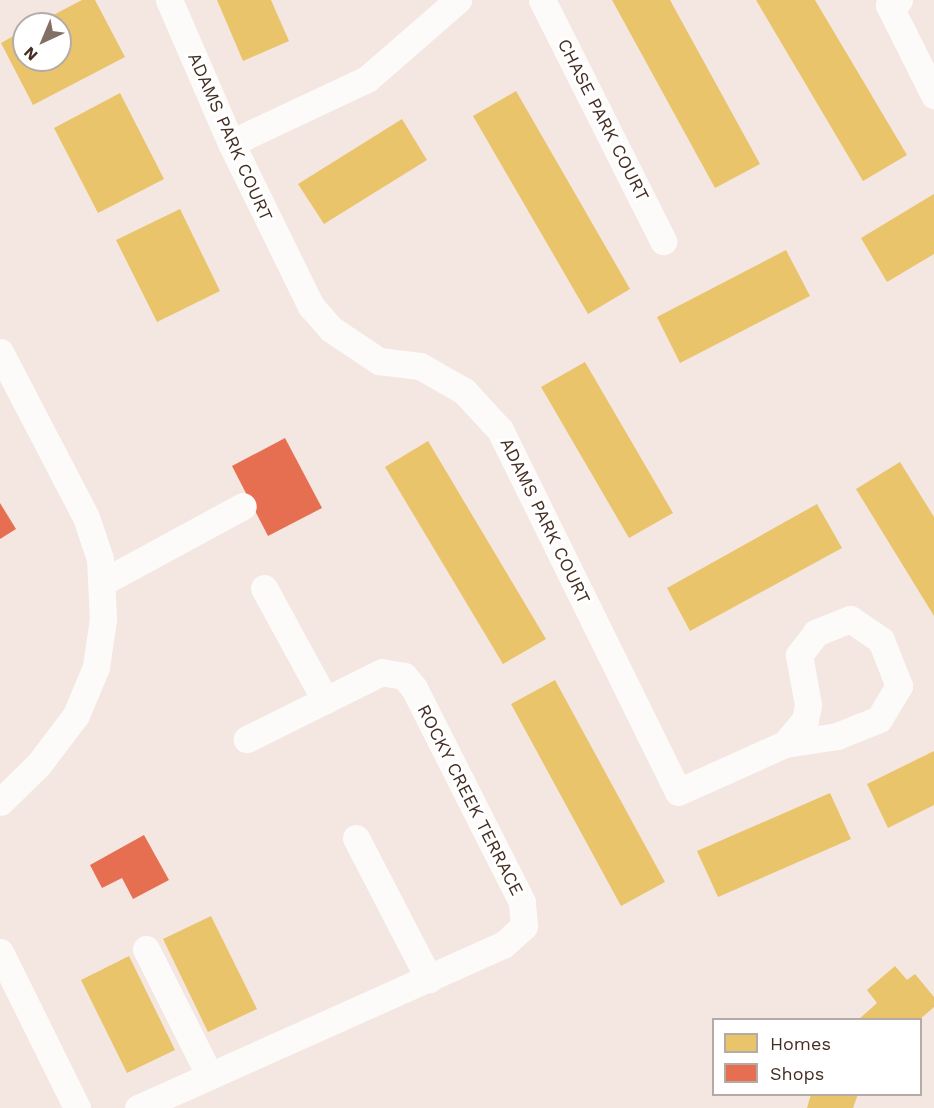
<!DOCTYPE html>
<html>
<head>
<meta charset="utf-8">
<style>
	body { margin:0 }
	#map { position:relative; width:934px; height:1108px; overflow:hidden; background:#f4e7e1; font-family:"Work Sans",sans-serif }
	div>[style] { position:absolute }
	[style*='--x'] { left:calc(var(--x)*1px); top:calc(var(--y)*1px); width:calc(var(--w)*1px); rotate:calc(var(--a)*1deg) }
	.homes>* { inset:0; background:#e9c46a }
	.shops>* { inset:0; background:#e76f51 }
	.minor>* { height:27px; margin:-13.5px; padding:0 13.5px; transform-origin:13.5px; border-radius:13.5px; background:#fdfbfa }
	span { translate:-50% -50%; white-space:nowrap; text-align:center; line-height:1.15; -webkit-text-stroke:6px #fff; paint-order:stroke }
	.street-label { font-size:18px; color:#442e23 }
	.legend { position:absolute; left:712px; top:1018px; width:210px; height:78px; box-sizing:border-box; background:#fff; border:2px solid #b4aba7; margin:0; padding:8px 10px; list-style:none; font-size:18px; color:#442e23 }
	.legend li { display:flex; align-items:center; gap:12px; height:30px }
	.legend b { width:30px; border:2px solid #b4aba7 }
	.north { position:absolute; left:12px; top:12px; width:60px; height:60px; box-sizing:border-box; background:#fff; border:2px solid #b4aba7; border-radius:50%; rotate:224deg; font-size:16px; font-weight:700; line-height:24px; text-align:center; color:#442e23 }
	.north::after { content:''; display:block; margin:auto; width:21px; height:27px; background:#826f66; clip-path:polygon(50% 0,100% 100%,50% 72%,0 100%) }
</style>
</head>
<body>
<div id="map">
	<div class="homes">
		<i style="clip-path:polygon(82px 0,95px 0,125px 57px,33px 105px,1px 43px,24px 30px,24px 60px,60px 60px,60px 24px,36px 24px)"></i>
		<i style="clip-path:polygon(217px 0,271px 0,289px 41px,243px 61px)"></i>
		<i style="clip-path:polygon(612px 0,670px 0,760px 164px,715px 188px)"></i>
		<i style="clip-path:polygon(756px 0,815px 0,907px 155px,863px 181px)"></i>
		<i style="clip-path:polygon(516px 91px,630px 289px,588px 314px,473px 116px)"></i>
		<i style="clip-path:polygon(120px 93px,164px 179px,98px 213px,54px 128px)"></i>
		<i style="clip-path:polygon(402px 119px,427px 160px,324px 224px,298px 184px)"></i>
		<i style="clip-path:polygon(934px 194px,934px 254px,887px 282px,861px 238px)"></i>
		<i style="clip-path:polygon(180px 209px,220px 291px,157px 322px,116px 240px)"></i>
		<i style="clip-path:polygon(786px 250px,810px 296px,680px 363px,657px 317px)"></i>
		<i style="clip-path:polygon(585px 362px,673px 513px,629px 538px,541px 387px)"></i>
		<i style="clip-path:polygon(428px 441px,546px 639px,503px 664px,385px 467px)"></i>
		<i style="clip-path:polygon(900px 462px,934px 517px,934px 616px,856px 489px)"></i>
		<i style="clip-path:polygon(817px 504px,842px 548px,690px 631px,667px 588px)"></i>
		<i style="clip-path:polygon(555px 680px,665px 882px,621px 906px,511px 704px)"></i>
		<i style="clip-path:polygon(934px 751px,934px 805px,888px 828px,867px 784px)"></i>
		<i style="clip-path:polygon(830px 793px,851px 839px,718px 897px,697px 851px)"></i>
		<i style="clip-path:polygon(211px 916px,257px 1009px,208px 1032px,163px 939px)"></i>
		<i style="clip-path:polygon(129px 956px,175px 1050px,127px 1073px,81px 980px)"></i>
		<i style="clip-path:polygon(895px 966px,907px 980px,915px 974px,934px 997px,934px 1007px,919px 1020px,858px 1020px,877px 1003px,867px 990px)"></i>
		<i style="clip-path:polygon(811px 1094px,858px 1094px,853px 1108px,807px 1108px)"></i>
	</div>
	<div class="shops">
		<i style="clip-path:polygon(285px 438px,322px 508px,268px 536px,232px 466px)"></i>
		<i style="clip-path:polygon(0 503px,16px 529px,0 539px)"></i>
		<i style="clip-path:polygon(144px 835px,169px 880px,133px 899px,122px 878px,102px 888px,90px 865px)"></i>
	</div>
	<div class="minor">
		<i style="--x:169;--y:0;--w:156;--a:66.6"></i>
		<i style="--x:231;--y:143;--w:182;--a:63.9"></i>
		<i style="--x:311;--y:306;--w:30;--a:49"></i>
		<i style="--x:331;--y:329;--w:58;--a:33.7"></i>
		<i style="--x:379;--y:361;--w:41;--a:7"></i>
		<i style="--x:420;--y:366;--w:51;--a:29.6"></i>
		<i style="--x:464;--y:391;--w:53;--a:47.3"></i>
		<i style="--x:500;--y:430;--w:403;--a:63.8"></i>
		<i style="--x:678;--y:792;--w:117;--a:-24.2"></i>
		<i style="--x:785;--y:744;--w:53;--a:-8.7"></i>
		<i style="--x:837;--y:736;--w:45;--a:-22"></i>
		<i style="--x:879;--y:719;--w:39;--a:-59"></i>
		<i style="--x:899;--y:686;--w:49;--a:-111.4"></i>
		<i style="--x:881;--y:640;--w:37;--a:-146"></i>
		<i style="--x:850;--y:619;--w:37;--a:158"></i>
		<i style="--x:816;--y:633;--w:28;--a:128"></i>
		<i style="--x:799;--y:655;--w:51;--a:79.8"></i>
		<i style="--x:808;--y:705;--w:15;--a:101"></i>
		<i style="--x:805;--y:720;--w:31;--a:130"></i>
		<i style="--x:542;--y:0;--w:270;--a:63.3"></i>
		<i style="--x:899;--y:0;--w:11;--a:153"></i>
		<i style="--x:889;--y:5;--w:101;--a:63.4"></i>
		<i style="--x:231;--y:143;--w:150;--a:-25.2"></i>
		<i style="--x:367;--y:79;--w:121;--a:-41"></i>
		<i style="--x:0;--y:352;--w:186;--a:62.5"></i>
		<i style="--x:86;--y:517;--w:44;--a:71.6"></i>
		<i style="--x:100;--y:559;--w:60;--a:87.1"></i>
		<i style="--x:103;--y:619;--w:49;--a:98.3"></i>
		<i style="--x:96;--y:667;--w:52;--a:112.6"></i>
		<i style="--x:76;--y:715;--w:61;--a:127.1"></i>
		<i style="--x:39;--y:764;--w:54;--a:135.7"></i>
		<i style="--x:103;--y:582;--w:159;--a:-28.5"></i>
		<i style="--x:264;--y:588;--w:128;--a:61.4"></i>
		<i style="--x:356;--y:838;--w:159;--a:62.6"></i>
		<i style="--x:146;--y:949;--w:142;--a:63.3"></i>
		<i style="--x:0;--y:952;--w:174;--a:63.7"></i>
		<i style="--x:138;--y:1108;--w:400;--a:-24.1"></i>
		<i style="--x:503;--y:945;--w:28;--a:-42"></i>
		<i style="--x:524;--y:926;--w:24;--a:-95"></i>
		<i style="--x:522;--y:902;--w:240;--a:-116.8"></i>
		<i style="--x:414;--y:688;--w:16;--a:-130"></i>
		<i style="--x:404;--y:676;--w:22;--a:-170"></i>
		<i style="--x:382;--y:672;--w:151;--a:153.6"></i>
	</div>
	<div class="street-label">
		<span style="left:603px;top:120px;rotate:63deg">CHASE PARK COURT</span>
		<span style="left:230px;top:137px;rotate:66deg">ADAMS PARK COURT</span>
		<span style="left:545px;top:521px;rotate:64deg">ADAMS PARK COURT</span>
		<span style="left:470px;top:800px;rotate:63deg">ROCKY CREEK TERRACE</span>
	</div>
	<ul class="legend">
	<li><b style="height:16px;background:#e9c46a"></b>Homes</li>
	<li><b style="height:16px;background:#e76f51"></b>Shops</li>
	</ul>
	<div class="north">N</div>
</div>
</body>
</html>
